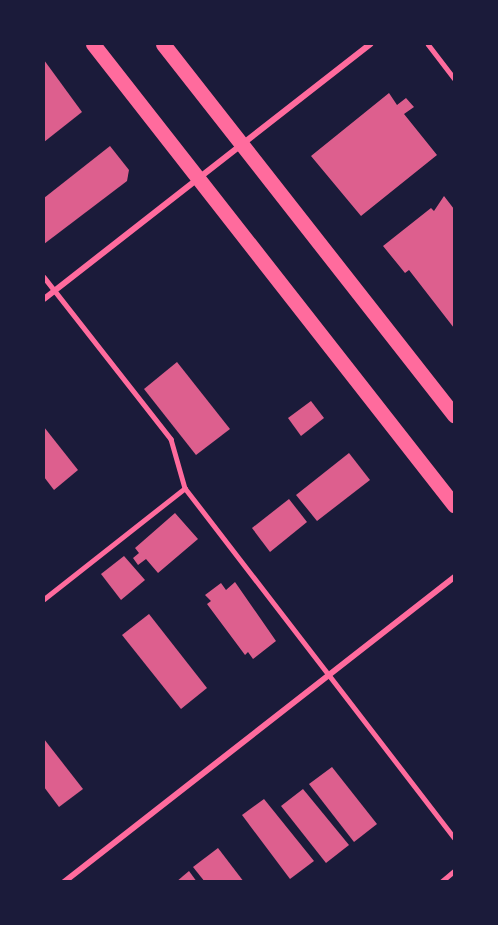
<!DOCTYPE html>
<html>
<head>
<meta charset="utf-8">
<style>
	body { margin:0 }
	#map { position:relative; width:498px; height:925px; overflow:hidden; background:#1b1b3a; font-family:Raleway,sans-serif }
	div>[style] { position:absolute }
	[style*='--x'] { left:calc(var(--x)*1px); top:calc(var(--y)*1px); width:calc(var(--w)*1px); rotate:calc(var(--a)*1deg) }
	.building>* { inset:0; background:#dd5f8e }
	.service>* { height:4.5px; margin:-2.25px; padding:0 2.25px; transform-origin:2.25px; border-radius:2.25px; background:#ff6b9d }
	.minor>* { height:6px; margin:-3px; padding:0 3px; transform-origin:3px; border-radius:3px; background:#ff6b9d }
	.primary>* { height:15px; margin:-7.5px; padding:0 7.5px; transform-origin:7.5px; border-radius:7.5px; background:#ff6b9d }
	span { translate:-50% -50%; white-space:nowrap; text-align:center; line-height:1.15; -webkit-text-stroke:6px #1b1b3a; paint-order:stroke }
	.frame { position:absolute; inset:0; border:45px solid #1b1b3a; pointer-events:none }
</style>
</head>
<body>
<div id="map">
	<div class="building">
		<i style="clip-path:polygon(44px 60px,82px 112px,44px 142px)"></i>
		<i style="clip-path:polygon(389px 93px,397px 105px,406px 98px,414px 107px,404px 114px,437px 155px,361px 216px,311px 156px)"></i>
		<i style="clip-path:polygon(110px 146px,129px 170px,127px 181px,44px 244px,44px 198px)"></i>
		<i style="clip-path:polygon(444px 196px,454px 209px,454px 328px,409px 270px,405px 273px,383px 246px,431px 208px,434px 211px)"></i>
		<i style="clip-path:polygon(177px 362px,230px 429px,196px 455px,144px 389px)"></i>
		<i style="clip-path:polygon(311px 401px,324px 418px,301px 436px,288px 418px)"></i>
		<i style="clip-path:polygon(44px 427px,78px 470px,54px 490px,44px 477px)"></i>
		<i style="clip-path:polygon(349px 453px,370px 480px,317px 521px,296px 495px)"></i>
		<i style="clip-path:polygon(289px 499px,307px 522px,270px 552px,252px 528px)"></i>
		<i style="clip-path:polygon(175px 513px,198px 539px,158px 573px,146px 559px,138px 565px,133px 558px,139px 553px,135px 548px)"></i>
		<i style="clip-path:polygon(124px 556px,145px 580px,121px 600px,101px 574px)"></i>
		<i style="clip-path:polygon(235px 582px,276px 641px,253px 659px,248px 652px,245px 655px,207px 604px,211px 601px,205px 595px,221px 583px,226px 590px)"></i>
		<i style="clip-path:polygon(149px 614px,207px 688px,181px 709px,122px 635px)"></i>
		<i style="clip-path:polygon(44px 739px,83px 789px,59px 807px,44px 787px)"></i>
		<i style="clip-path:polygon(332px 767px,377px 824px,354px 842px,309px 784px)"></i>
		<i style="clip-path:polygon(303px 789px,349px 845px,326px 863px,281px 806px)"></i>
		<i style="clip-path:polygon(264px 799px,314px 861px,290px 879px,242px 815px)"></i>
		<i style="clip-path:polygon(218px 848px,244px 882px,205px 882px,193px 867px)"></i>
		<i style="clip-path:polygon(189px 871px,197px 882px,176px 882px)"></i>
	</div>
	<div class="service">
		<i style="--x:428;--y:44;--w:43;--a:52.6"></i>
		<i style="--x:44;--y:277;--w:206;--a:51.9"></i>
		<i style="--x:171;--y:439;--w:51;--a:74.1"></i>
		<i style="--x:185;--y:488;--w:441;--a:52.4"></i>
		<i style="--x:44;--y:599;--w:179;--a:-38.2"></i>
		<i style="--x:441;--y:882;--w:17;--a:-40"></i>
	</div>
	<div class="minor">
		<i style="--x:44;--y:299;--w:414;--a:-38"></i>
		<i style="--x:64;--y:882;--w:495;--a:-38"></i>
	</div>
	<div class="primary">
		<i style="--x:93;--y:44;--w:586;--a:51.94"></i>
		<i style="--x:163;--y:44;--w:472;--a:51.9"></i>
	</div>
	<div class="frame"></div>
</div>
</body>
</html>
